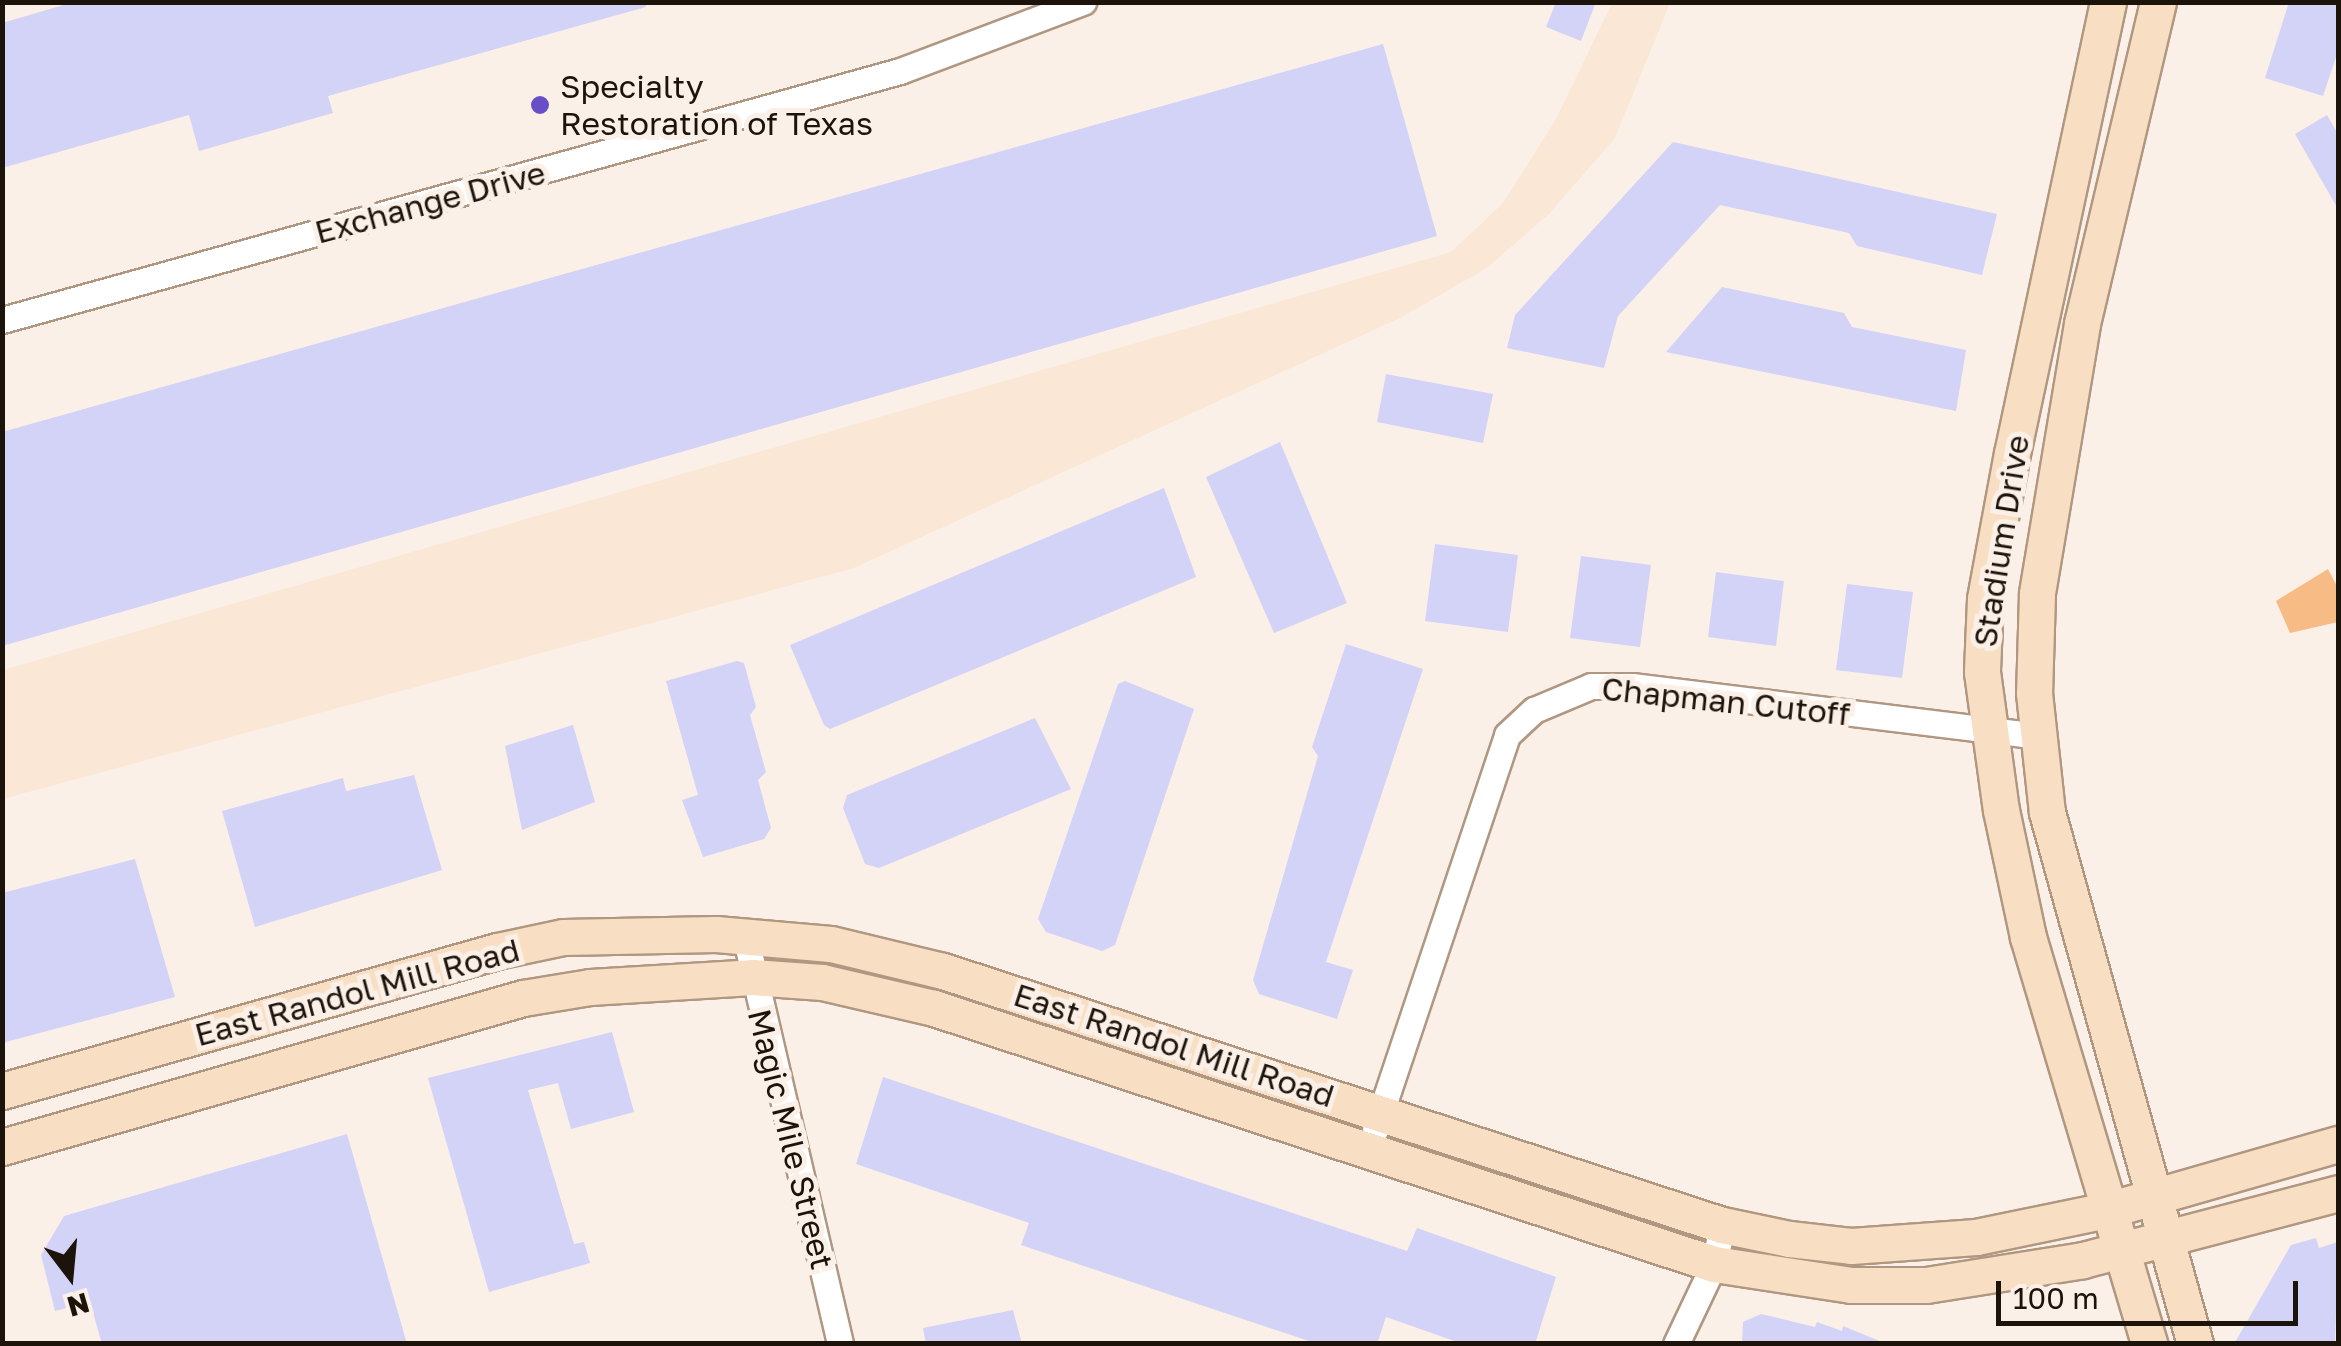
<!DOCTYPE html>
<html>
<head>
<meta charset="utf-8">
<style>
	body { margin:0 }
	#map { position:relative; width:2341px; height:1346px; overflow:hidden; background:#fbf0e7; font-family:"Golos Text",sans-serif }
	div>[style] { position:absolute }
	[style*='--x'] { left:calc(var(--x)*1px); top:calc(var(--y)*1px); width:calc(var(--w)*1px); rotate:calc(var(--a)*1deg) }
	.built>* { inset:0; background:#fbe7d6 }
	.green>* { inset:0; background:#f7bb85 }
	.building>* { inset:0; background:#d3d2f7 }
	.roads { filter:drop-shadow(2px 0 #b09781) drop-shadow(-2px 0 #b09781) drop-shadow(0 2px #b09781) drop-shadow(0 -2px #b09781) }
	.minor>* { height:25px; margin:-12.5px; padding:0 12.5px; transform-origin:12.5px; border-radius:12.5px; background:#fff }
	.secondary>* { height:35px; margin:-17.5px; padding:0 17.5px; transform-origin:17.5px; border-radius:17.5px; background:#f8dfc4 }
	.dots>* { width:28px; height:28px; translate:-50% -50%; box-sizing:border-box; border:5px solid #fbf0e7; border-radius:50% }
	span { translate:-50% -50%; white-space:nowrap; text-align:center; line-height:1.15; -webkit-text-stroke:10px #fbf0e7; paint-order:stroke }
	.poi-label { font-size:32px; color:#1c130b }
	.left { translate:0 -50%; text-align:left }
	.street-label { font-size:32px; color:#1c130b }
	.frame { position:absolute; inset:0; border:5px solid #1c130b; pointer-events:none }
	.north { position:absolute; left:20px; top:1226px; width:100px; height:100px; -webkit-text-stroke:8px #fbf0e7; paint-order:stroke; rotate:164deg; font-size:28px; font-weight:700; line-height:40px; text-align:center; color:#1c130b }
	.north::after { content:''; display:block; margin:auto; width:35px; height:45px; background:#1c130b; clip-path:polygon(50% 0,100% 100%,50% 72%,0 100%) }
	.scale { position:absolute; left:1996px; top:1281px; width:302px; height:45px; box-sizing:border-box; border:5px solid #1c130b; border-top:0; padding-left:12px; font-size:30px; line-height:35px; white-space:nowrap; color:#1c130b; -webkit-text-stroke:8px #fbf0e7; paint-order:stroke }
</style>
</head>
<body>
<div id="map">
	<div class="built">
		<i style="clip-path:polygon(1612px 3px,1670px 3px,1615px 138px,1549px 214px,1487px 268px,1400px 318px,854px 568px,3px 799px,3px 670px,1451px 252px,1503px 203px,1556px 119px)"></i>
	</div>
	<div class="green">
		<i style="clip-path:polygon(2328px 569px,2338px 588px,2338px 622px,2290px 633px,2276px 601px)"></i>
	</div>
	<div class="building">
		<i style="clip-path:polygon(74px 2px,645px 2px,646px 7px,328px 96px,333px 113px,199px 151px,189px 115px,2px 168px,2px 23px)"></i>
		<i style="clip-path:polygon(1556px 2px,1596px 2px,1581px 41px,1546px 27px)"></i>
		<i style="clip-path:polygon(2289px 2px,2338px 2px,2338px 51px,2323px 96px,2265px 78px)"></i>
		<i style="clip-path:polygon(1383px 44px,1437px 236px,2px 646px,2px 432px)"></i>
		<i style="clip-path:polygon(2327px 115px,2338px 134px,2338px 209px,2295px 134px)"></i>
		<i style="clip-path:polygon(1673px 142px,1997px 214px,1982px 275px,1857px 246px,1849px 233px,1720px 205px,1618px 316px,1604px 368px,1507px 348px,1515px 315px)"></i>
		<i style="clip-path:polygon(1722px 287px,1844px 313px,1852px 327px,1966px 350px,1956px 411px,1666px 352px)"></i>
		<i style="clip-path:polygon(1386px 374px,1493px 394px,1483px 443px,1377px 422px)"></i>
		<i style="clip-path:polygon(1280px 442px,1347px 603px,1274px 633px,1206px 477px)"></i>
		<i style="clip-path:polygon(1164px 488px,1196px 577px,830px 729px,824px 725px,790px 645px)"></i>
		<i style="clip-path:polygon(1435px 544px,1518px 555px,1508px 632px,1425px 621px)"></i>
		<i style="clip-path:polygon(1581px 556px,1651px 565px,1640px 647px,1570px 638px)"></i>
		<i style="clip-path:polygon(1716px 572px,1784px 581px,1776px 646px,1708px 637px)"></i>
		<i style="clip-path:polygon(1847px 584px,1913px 592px,1902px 678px,1836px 670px)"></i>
		<i style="clip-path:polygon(1346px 644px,1423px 669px,1326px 962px,1353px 970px,1337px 1019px,1259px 994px,1253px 980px,1318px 756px,1312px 747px)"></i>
		<i style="clip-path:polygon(737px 661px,744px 663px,756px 707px,750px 715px,766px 772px,758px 780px,771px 828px,764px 839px,703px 857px,682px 800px,698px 795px,666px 681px)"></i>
		<i style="clip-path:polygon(1125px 681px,1194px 709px,1115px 945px,1102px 951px,1046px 932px,1038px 919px,1118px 684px)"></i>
		<i style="clip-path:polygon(1035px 718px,1071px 789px,879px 868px,865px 864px,843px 808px,847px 795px)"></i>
		<i style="clip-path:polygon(573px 725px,595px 802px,522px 830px,505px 746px)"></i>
		<i style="clip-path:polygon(414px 775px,442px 870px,255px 927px,222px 811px,343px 778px,346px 791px)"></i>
		<i style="clip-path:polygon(135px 859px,175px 997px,2px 1043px,2px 893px)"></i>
		<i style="clip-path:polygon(612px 1032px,634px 1112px,571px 1129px,558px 1083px,528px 1090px,574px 1244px,584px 1242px,590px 1263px,489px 1292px,428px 1078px)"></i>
		<i style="clip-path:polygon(883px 1077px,1407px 1251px,1417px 1228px,1556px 1277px,1535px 1344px,1463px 1344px,1386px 1317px,1377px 1344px,1318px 1344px,1021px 1245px,1029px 1223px,856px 1164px)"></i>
		<i style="clip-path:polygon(347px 1134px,407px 1344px,102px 1344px,90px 1302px,55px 1311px,41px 1255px,64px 1216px)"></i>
		<i style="clip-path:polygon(2316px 1238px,2319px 1248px,2338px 1242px,2335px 1344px,2234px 1344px,2291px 1245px)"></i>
		<i style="clip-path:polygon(1013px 1310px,1022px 1344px,926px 1344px,923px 1328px)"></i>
		<i style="clip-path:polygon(1761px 1314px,1815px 1327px,1817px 1322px,1842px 1331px,1843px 1326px,1887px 1344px,1742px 1344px,1743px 1322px)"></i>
	</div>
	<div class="roads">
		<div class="minor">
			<i style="--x:2;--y:320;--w:932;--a:-15.5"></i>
			<i style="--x:900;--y:71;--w:196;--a:-20.7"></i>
			<i style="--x:745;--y:935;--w:420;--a:76.9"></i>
			<i style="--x:1375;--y:1130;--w:416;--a:-71.5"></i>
			<i style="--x:1507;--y:735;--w:37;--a:-43"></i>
			<i style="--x:1534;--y:710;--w:62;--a:-22.8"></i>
			<i style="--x:1591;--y:686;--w:41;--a:0"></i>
			<i style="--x:1632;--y:686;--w:408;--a:7"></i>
			<i style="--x:1676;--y:1344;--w:89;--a:-64.6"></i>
			<i style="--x:1714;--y:1264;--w:40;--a:-78"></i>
		</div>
		<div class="secondary">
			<i style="--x:2108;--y:2;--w:461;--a:102"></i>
			<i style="--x:2012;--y:453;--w:148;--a:100.5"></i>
			<i style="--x:1985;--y:599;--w:73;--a:92.4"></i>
			<i style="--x:1982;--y:672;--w:139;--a:82.2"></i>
			<i style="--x:2001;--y:810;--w:130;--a:78"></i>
			<i style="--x:2028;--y:937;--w:425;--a:73.4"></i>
			<i style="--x:2158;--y:2;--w:331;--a:103.3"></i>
			<i style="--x:2082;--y:324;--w:274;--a:99.5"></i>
			<i style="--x:2037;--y:594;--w:99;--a:91.7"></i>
			<i style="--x:2034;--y:693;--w:120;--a:83.8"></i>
			<i style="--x:2047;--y:812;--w:552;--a:74.45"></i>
			<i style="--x:2;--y:1091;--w:514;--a:-15.79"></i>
			<i style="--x:497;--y:951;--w:67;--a:-12"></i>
			<i style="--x:563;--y:937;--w:153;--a:-1.1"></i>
			<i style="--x:716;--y:934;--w:115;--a:5"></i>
			<i style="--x:831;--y:944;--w:115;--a:13.6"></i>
			<i style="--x:943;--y:971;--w:819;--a:18.06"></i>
			<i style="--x:1722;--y:1225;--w:68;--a:11.8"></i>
			<i style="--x:1789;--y:1239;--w:62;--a:6.4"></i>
			<i style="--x:1851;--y:1246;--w:125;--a:-4.1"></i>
			<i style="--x:1976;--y:1237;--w:138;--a:-11.7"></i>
			<i style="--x:2111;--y:1209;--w:236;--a:-16"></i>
			<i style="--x:2;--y:1147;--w:542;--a:-15.96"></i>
			<i style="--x:523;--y:998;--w:68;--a:-9.3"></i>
			<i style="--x:590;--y:987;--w:162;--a:-3.5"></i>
			<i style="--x:752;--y:977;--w:70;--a:4.1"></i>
			<i style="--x:822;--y:982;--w:115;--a:13.1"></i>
			<i style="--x:934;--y:1008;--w:821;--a:18.17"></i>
			<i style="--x:1714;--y:1264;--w:139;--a:8.7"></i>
			<i style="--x:1851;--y:1285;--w:75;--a:0"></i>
			<i style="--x:1926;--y:1285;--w:159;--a:-9"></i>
			<i style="--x:2083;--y:1260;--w:264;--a:-14.7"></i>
		</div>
	</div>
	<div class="dots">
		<i style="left:540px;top:105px;background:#674fc8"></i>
	</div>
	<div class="poi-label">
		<span class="left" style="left:560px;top:105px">Specialty<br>Restoration of Texas</span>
	</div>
	<div class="street-label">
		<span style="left:430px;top:202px;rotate:-15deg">Exchange Drive</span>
		<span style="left:2001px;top:541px;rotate:-81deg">Stadium Drive</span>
		<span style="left:1726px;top:701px;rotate:6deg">Chapman Cutoff</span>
		<span style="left:357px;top:992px;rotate:-15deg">East Randol Mill Road</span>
		<span style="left:1174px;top:1045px;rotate:18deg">East Randol Mill Road</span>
		<span style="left:791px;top:1139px;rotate:76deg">Magic Mile Street</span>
	</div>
	<div class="frame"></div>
	<div class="north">N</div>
	<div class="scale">100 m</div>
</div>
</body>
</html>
